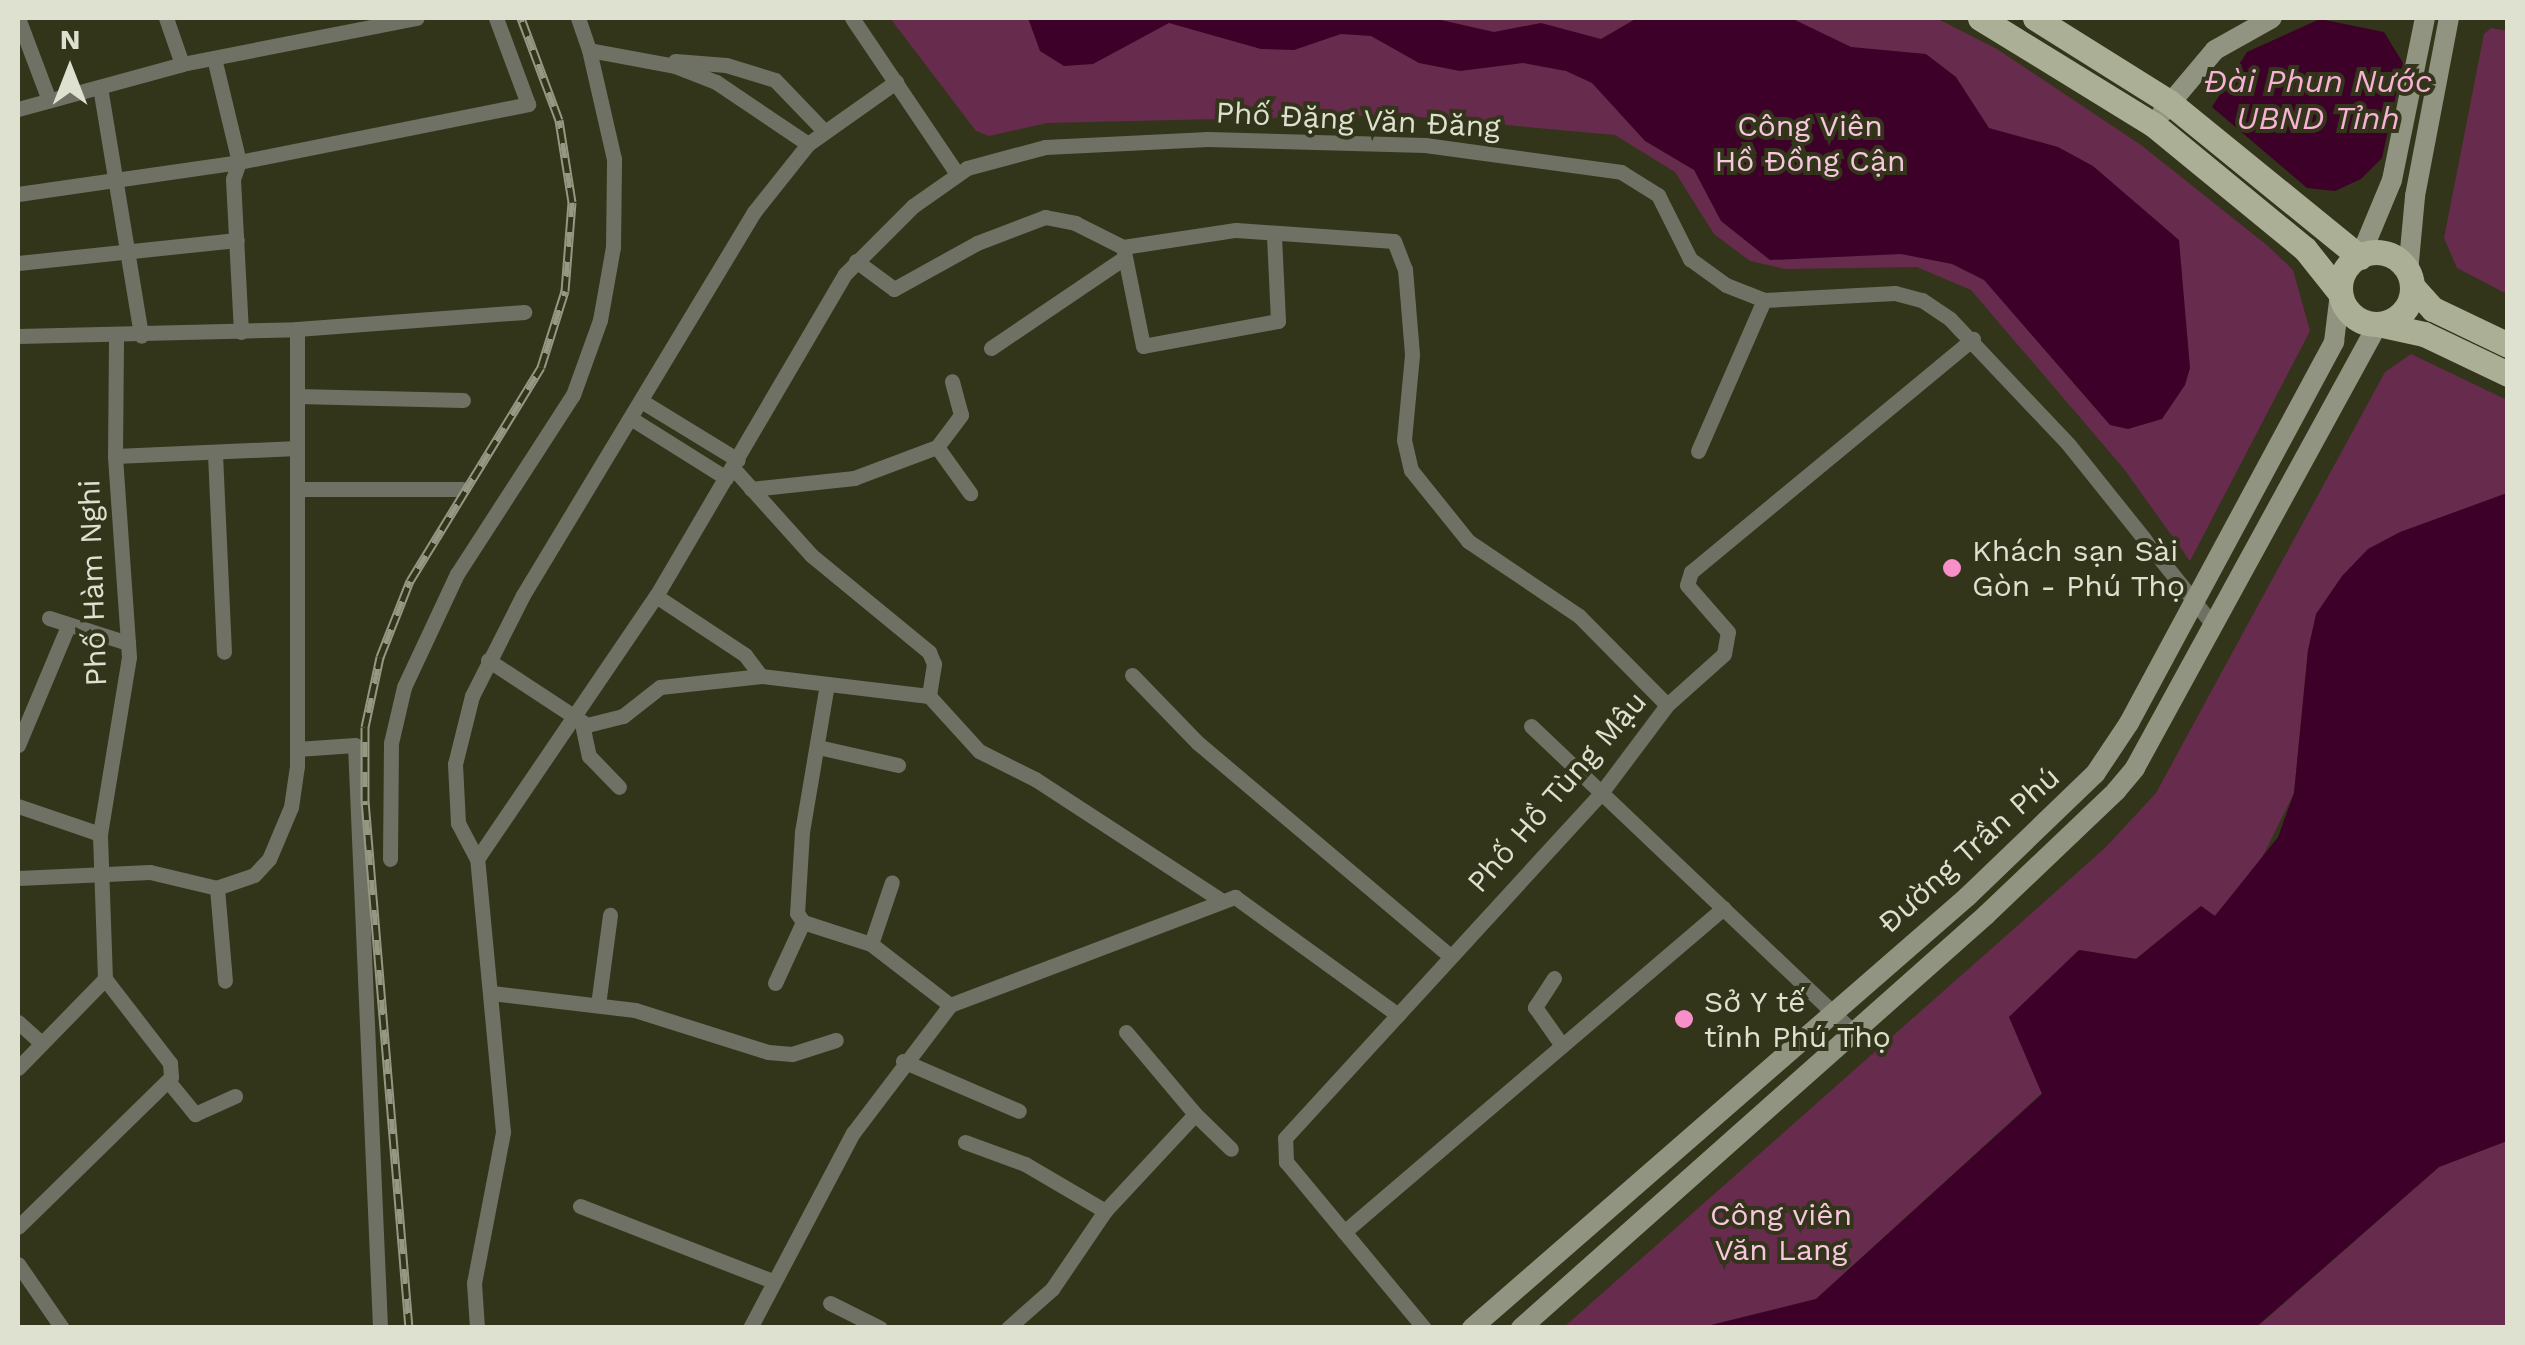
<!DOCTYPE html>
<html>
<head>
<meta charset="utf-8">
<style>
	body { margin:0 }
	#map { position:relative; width:2525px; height:1345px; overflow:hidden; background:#32351a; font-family:"Work Sans",sans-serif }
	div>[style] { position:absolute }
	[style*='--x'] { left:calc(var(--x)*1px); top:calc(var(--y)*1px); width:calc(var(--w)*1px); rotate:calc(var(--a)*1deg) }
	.green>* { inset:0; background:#672b4d }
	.water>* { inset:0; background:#3d0028 }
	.minor>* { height:15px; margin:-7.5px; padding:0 7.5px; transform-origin:7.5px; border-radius:7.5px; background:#6f7164 }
	.secondary>* { height:20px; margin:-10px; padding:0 10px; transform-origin:10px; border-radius:10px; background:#919480 }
	.primary>* { height:25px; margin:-12.5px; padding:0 12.5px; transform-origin:12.5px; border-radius:12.5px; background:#abaf95 }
	.primary>.ring { margin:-12.5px; padding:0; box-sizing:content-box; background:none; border:25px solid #abaf95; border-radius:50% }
	.rail>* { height:9px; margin-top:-4.5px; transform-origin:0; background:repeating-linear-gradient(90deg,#32351a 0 15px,#969884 0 30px); box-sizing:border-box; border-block:2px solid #969884 }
	.dots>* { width:28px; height:28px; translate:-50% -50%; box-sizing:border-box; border:5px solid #32351a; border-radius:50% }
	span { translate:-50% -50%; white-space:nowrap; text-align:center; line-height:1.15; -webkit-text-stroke:8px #32351a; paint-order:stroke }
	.street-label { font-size:30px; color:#dee0d0 }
	.park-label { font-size:30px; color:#f8c7df }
	.poi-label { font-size:30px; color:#dee0d0 }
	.left { translate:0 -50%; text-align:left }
	.water-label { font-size:32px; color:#f9b1d6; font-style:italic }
	.frame { position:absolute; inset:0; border:20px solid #dee0d0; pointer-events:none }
	.north { position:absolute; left:20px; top:20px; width:100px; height:100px; -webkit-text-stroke:8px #32351a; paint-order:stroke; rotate:0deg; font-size:28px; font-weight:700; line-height:40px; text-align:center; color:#dee0d0 }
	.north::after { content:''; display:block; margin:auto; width:35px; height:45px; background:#dee0d0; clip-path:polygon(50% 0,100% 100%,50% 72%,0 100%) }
</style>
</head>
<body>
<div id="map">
	<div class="green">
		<i style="clip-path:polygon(890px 18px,1936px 18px,1997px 49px,2141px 145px,2268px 246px,2293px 270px,2310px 331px,2190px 561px,2124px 469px,1971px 290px,1917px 267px,1785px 269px,1750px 261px,1714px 234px,1675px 172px,1615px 135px,1397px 115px,1047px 123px,989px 136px,976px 131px)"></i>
		<i style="clip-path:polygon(2491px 28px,2507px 31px,2507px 294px,2457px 268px,2444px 238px,2484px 34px)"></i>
		<i style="clip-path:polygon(2411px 354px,2507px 400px,2507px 493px,2368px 549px,2308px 650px,2294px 793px,2257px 868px,2214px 916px,2201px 906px,2136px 959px,2079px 950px,2009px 1017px,2042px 1093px,1816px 1299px,1703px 1327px,1563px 1328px,2105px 848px,2156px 793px,2385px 372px)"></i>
		<i style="clip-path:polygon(2507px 1141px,2507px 1327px,2256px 1328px,2439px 1167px)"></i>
	</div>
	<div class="water">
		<i style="clip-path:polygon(1028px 18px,1432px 18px,1494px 32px,1541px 23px,1601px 39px,1637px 18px,1791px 18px,1851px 47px,1926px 54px,1956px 77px,1989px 128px,2058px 147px,2093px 166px,2179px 240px,2190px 368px,2185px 385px,2162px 419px,2128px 429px,2110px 425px,1984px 280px,1952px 264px,1901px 254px,1770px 260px,1721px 221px,1694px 170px,1645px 141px,1592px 83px,1566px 71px,1523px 63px,1460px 71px,1419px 63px,1371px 36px,1341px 34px,1294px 50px,1261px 49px,1169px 23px,1093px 64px,1064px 66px,1040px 51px)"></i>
		<i style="clip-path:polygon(2320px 19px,2384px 32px,2403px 63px,2382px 158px,2361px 179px,2335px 191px,2307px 188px,2212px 107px,2247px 52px)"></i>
		<i style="clip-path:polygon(2507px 493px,2507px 1141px,2439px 1167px,2256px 1327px,1703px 1327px,1816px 1299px,2042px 1094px,2009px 1017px,2079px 950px,2136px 959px,2201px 906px,2215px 916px,2278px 837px,2294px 793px,2308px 650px,2316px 614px,2342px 576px,2368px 549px,2400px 532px)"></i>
	</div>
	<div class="minor">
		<i style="--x:18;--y:18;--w:88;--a:69.3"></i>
		<i style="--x:166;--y:18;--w:49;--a:70.8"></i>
		<i style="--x:578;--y:18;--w:34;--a:71"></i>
		<i style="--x:589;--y:50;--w:87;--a:10.5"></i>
		<i style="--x:675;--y:66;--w:44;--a:21.3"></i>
		<i style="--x:716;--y:82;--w:111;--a:34"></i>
		<i style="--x:852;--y:18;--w:186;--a:56"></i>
		<i style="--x:675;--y:61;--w:51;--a:4.5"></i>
		<i style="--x:726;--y:65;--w:51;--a:17"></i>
		<i style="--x:775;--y:80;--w:72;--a:46.1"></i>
		<i style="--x:100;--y:87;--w:252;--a:80.6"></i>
		<i style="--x:18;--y:109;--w:170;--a:-15.3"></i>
		<i style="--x:182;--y:64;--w:239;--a:-11.1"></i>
		<i style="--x:18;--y:194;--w:223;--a:-8.2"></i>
		<i style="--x:239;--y:162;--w:107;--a:-103.5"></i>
		<i style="--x:1274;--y:236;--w:85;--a:87.3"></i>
		<i style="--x:1278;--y:321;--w:137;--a:169.5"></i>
		<i style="--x:1143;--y:346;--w:101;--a:-101.4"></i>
		<i style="--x:1123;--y:247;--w:114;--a:-8.6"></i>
		<i style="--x:1236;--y:230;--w:158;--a:4"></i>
		<i style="--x:1394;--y:241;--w:30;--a:69"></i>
		<i style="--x:1405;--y:269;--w:86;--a:85.3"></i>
		<i style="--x:1412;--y:355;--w:85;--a:95.4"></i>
		<i style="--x:1404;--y:440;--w:31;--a:77"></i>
		<i style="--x:1411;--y:470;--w:91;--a:51.2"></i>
		<i style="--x:1468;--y:541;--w:134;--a:34"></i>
		<i style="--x:1579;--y:616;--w:125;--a:45.3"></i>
		<i style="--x:856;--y:261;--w:47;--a:36.4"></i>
		<i style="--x:894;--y:289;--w:95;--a:-29"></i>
		<i style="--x:977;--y:243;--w:73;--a:-20.9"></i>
		<i style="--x:1045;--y:217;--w:31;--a:11"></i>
		<i style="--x:1075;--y:223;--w:54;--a:26.6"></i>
		<i style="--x:18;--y:263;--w:220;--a:-6"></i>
		<i style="--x:297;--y:329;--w:228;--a:-4.3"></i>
		<i style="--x:241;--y:332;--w:153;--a:-93"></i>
		<i style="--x:233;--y:179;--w:18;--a:-71"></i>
		<i style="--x:239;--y:162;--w:295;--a:-11.3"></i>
		<i style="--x:528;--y:104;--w:92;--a:-110.4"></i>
		<i style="--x:18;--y:336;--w:279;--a:-1.4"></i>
		<i style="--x:297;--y:329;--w:437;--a:90"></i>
		<i style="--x:297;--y:766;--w:41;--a:98.3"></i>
		<i style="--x:291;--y:807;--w:56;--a:112.9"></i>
		<i style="--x:269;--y:859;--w:22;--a:133"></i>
		<i style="--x:254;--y:875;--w:39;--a:161"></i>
		<i style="--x:217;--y:888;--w:93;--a:85.1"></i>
		<i style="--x:991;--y:348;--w:161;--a:-34.1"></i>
		<i style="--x:297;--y:396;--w:166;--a:1.4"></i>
		<i style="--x:643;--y:402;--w:111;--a:31.4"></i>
		<i style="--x:632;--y:419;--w:111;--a:32.1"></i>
		<i style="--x:937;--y:447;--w:57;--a:54.3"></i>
		<i style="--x:1698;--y:451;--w:165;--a:-66.4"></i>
		<i style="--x:215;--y:454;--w:198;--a:87.4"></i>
		<i style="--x:115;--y:456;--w:182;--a:-2.5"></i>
		<i style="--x:733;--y:468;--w:117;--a:48.1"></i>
		<i style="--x:811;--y:555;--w:153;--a:39.4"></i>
		<i style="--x:929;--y:652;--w:13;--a:67"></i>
		<i style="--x:934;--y:664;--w:32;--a:99"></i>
		<i style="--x:297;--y:489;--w:165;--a:0"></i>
		<i style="--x:751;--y:489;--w:104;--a:-6.1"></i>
		<i style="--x:854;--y:478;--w:89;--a:-20.5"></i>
		<i style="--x:937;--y:447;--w:40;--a:-53"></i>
		<i style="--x:961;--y:415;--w:35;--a:-105"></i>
		<i style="--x:656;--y:596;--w:107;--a:33.5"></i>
		<i style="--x:745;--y:655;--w:26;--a:53"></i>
		<i style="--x:49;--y:618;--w:83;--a:17.6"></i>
		<i style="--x:488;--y:660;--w:118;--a:33.3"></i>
		<i style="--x:587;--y:725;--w:37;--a:-14"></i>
		<i style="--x:623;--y:716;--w:47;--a:-38.1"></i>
		<i style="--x:660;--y:687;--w:102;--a:-6.2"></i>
		<i style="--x:761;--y:676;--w:169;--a:6.8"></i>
		<i style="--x:929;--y:696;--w:74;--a:47.7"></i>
		<i style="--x:979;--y:751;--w:63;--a:26.6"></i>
		<i style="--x:1035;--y:779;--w:220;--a:33.1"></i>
		<i style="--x:1132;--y:675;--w:95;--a:45.9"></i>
		<i style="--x:1198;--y:743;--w:330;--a:40.2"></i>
		<i style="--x:827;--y:684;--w:150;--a:99.6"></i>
		<i style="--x:802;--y:832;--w:81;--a:93.5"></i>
		<i style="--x:797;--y:913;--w:11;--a:56"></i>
		<i style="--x:803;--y:922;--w:71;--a:17.9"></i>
		<i style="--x:871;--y:944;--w:100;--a:37.7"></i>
		<i style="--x:582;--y:724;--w:33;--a:78"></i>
		<i style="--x:589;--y:756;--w:43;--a:45.9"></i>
		<i style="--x:1531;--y:726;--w:445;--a:43.5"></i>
		<i style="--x:18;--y:745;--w:129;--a:-67.2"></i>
		<i style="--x:818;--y:747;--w:82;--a:12.7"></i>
		<i style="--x:297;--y:749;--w:58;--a:-3.9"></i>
		<i style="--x:355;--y:745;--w:584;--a:87.54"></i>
		<i style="--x:18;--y:806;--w:87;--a:18.9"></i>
		<i style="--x:390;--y:859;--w:116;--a:-89.5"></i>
		<i style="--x:391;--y:743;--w:57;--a:-76.9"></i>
		<i style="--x:404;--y:687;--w:125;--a:-64.9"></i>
		<i style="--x:457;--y:574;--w:213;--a:-57.1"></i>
		<i style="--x:573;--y:395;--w:80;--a:-70.2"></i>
		<i style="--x:600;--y:320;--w:74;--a:-79.9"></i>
		<i style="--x:613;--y:247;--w:88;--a:-89.3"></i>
		<i style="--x:614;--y:159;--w:112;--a:-102.9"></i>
		<i style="--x:477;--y:859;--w:41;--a:-117.8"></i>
		<i style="--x:458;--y:823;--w:59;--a:-92.9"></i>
		<i style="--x:455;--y:764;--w:70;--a:-76"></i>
		<i style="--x:472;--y:696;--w:113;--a:-63.2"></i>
		<i style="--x:523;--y:595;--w:447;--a:-58.9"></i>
		<i style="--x:754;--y:212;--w:87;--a:-51.5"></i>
		<i style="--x:808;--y:144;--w:108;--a:-35.2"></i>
		<i style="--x:18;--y:878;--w:132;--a:-2.6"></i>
		<i style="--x:150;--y:872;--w:69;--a:13.4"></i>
		<i style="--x:871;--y:944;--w:65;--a:-71.3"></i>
		<i style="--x:1554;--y:978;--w:35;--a:123"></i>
		<i style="--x:1535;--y:1007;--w:45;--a:54.9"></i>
		<i style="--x:775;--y:983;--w:67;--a:-65.3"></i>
		<i style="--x:492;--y:993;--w:144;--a:6.8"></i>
		<i style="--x:635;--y:1010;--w:139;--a:17.5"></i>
		<i style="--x:768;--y:1052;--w:24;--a:5"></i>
		<i style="--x:792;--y:1054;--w:46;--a:-17.7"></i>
		<i style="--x:598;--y:1005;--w:91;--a:-82.4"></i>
		<i style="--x:18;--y:1022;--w:31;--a:42"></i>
		<i style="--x:1126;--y:1032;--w:107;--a:49.9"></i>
		<i style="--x:903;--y:1061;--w:126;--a:23.3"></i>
		<i style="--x:18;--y:1068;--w:124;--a:-45.7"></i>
		<i style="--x:105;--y:979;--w:145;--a:-92"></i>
		<i style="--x:100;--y:834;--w:179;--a:-80.7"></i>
		<i style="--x:129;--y:657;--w:201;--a:-94"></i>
		<i style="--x:115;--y:456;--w:120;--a:-89.5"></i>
		<i style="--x:168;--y:1081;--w:43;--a:50.7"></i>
		<i style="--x:195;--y:1114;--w:44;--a:-24.2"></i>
		<i style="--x:965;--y:1142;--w:64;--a:20.1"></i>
		<i style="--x:1025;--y:1164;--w:93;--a:30.4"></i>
		<i style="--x:580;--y:1206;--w:204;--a:21.3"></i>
		<i style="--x:18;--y:1227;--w:214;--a:-44.4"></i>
		<i style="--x:171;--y:1077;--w:14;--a:-94"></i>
		<i style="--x:170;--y:1063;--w:106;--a:-127.7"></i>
		<i style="--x:1344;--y:1232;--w:499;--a:-40.5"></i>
		<i style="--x:18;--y:1264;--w:78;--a:55.5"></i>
		<i style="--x:830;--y:1303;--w:56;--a:26.6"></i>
		<i style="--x:477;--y:1328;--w:45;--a:-93.8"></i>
		<i style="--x:474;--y:1283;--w:154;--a:-79.1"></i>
		<i style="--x:503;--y:1132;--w:274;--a:-95.4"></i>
		<i style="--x:477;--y:859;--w:318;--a:-55.8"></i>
		<i style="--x:656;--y:596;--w:373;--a:-59.6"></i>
		<i style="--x:845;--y:274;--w:96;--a:-45"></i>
		<i style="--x:913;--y:206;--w:66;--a:-35.1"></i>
		<i style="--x:967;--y:168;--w:81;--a:-15.1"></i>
		<i style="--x:1045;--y:147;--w:163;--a:-2.8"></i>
		<i style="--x:1208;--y:139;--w:217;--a:1.6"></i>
		<i style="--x:1425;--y:145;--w:198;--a:7.8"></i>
		<i style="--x:1621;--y:172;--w:44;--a:31.9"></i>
		<i style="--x:1658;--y:195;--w:72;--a:63.4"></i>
		<i style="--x:1690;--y:259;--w:44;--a:35.8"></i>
		<i style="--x:1726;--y:285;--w:41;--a:21.5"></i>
		<i style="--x:1764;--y:300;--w:131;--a:-3.1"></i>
		<i style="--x:1895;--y:293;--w:28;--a:15"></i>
		<i style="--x:1922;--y:300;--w:34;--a:34"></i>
		<i style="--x:1950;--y:319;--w:173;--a:46.6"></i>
		<i style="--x:2069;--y:445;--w:231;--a:51.3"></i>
		<i style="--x:750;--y:1328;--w:221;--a:-62.2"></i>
		<i style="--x:853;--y:1133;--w:161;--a:-52.8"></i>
		<i style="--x:950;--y:1005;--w:305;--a:-20.8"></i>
		<i style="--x:1235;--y:897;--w:201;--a:35.9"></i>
		<i style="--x:1008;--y:1328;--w:59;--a:-41.6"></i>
		<i style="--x:1052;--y:1289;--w:94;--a:-55.8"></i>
		<i style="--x:1105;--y:1211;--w:132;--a:-47.1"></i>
		<i style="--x:1195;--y:1114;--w:50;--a:44.2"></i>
		<i style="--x:1424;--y:1328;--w:216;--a:-129.7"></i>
		<i style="--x:1286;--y:1162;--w:24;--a:-92"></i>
		<i style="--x:1285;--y:1138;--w:468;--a:-47.5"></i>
		<i style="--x:1601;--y:793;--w:110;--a:-53.1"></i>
		<i style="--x:1667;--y:705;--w:76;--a:-41.8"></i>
		<i style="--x:1724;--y:654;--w:22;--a:-80"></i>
		<i style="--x:1728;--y:632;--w:62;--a:-131.1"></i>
		<i style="--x:1687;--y:585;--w:14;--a:-73"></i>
		<i style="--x:1691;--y:572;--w:366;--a:-39.6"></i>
	</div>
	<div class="secondary">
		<i style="--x:2162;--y:113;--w:82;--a:-49.9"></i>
		<i style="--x:2215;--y:50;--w:65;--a:-29.3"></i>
		<i style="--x:2360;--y:257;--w:83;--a:-67.4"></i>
		<i style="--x:2392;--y:180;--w:165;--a:-78.5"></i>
		<i style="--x:2408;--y:272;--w:76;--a:-84.7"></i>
		<i style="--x:2415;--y:196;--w:181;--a:-79.2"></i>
		<i style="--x:1472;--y:1328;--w:656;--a:-41.05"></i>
		<i style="--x:1967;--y:897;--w:178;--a:-43.9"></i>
		<i style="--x:2095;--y:774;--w:61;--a:-56.3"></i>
		<i style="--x:2129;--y:723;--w:433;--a:-61.7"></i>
		<i style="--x:2334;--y:342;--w:49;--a:-83"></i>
		<i style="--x:1521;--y:1328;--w:622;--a:-41.61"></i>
		<i style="--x:1986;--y:915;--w:180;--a:-43.6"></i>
		<i style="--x:2116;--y:791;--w:30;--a:-50"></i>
		<i style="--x:2135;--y:768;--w:506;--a:-61.31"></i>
	</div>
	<div class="primary">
		<i style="--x:1980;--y:18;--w:204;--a:31.6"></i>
		<i style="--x:2154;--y:125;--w:195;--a:39.4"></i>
		<i style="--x:2305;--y:249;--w:56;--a:51.5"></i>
		<i style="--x:2035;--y:18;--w:158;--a:32.1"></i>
		<i style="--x:2169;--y:102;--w:246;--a:39.1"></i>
		<i class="ring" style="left:2340px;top:252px;width:47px;height:47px"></i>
		<i style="--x:2412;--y:286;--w:31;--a:48"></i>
		<i style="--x:2433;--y:309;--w:83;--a:25.6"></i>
		<i style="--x:2378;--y:324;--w:47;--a:12.3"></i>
		<i style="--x:2424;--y:334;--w:93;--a:25.5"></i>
	</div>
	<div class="rail">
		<i style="--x:409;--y:1328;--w:529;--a:-94.77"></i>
		<i style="--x:365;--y:801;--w:74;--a:-90"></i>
		<i style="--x:365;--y:727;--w:72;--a:-77.9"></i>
		<i style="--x:380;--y:657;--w:82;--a:-68.5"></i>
		<i style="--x:410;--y:581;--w:251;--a:-58.5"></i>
		<i style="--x:541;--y:367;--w:80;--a:-72.5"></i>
		<i style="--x:565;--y:291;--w:89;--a:-85.5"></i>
		<i style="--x:572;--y:202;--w:83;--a:-99"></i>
		<i style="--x:559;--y:120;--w:109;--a:-110.4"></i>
	</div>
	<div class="dots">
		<i style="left:1952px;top:568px;background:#f98fc9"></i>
		<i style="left:1684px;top:1019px;background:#f98fc9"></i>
	</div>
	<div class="street-label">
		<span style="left:1358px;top:120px;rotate:3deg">Phố Đặng Văn Đăng</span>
		<span style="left:93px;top:583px;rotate:-92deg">Phố Hàm Nghi</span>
		<span style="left:1557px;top:792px;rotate:-49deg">Phố Hồ Tùng Mậu</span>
		<span style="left:1969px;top:850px;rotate:-42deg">Đường Trần Phú</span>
	</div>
	<div class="park-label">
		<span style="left:1810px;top:143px">Công Viên<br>Hồ Đồng Cận</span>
		<span style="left:1781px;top:1232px">Công viên<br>Văn Lang</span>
	</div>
	<div class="poi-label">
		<span class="left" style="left:1972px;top:568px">Khách sạn Sài<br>Gòn - Phú Thọ</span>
		<span class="left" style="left:1704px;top:1019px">Sở Y tế<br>tỉnh Phú Thọ</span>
	</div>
	<div class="water-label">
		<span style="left:2318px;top:100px">Đài Phun Nước<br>UBND Tỉnh</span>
	</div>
	<div class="frame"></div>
	<div class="north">N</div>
</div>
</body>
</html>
